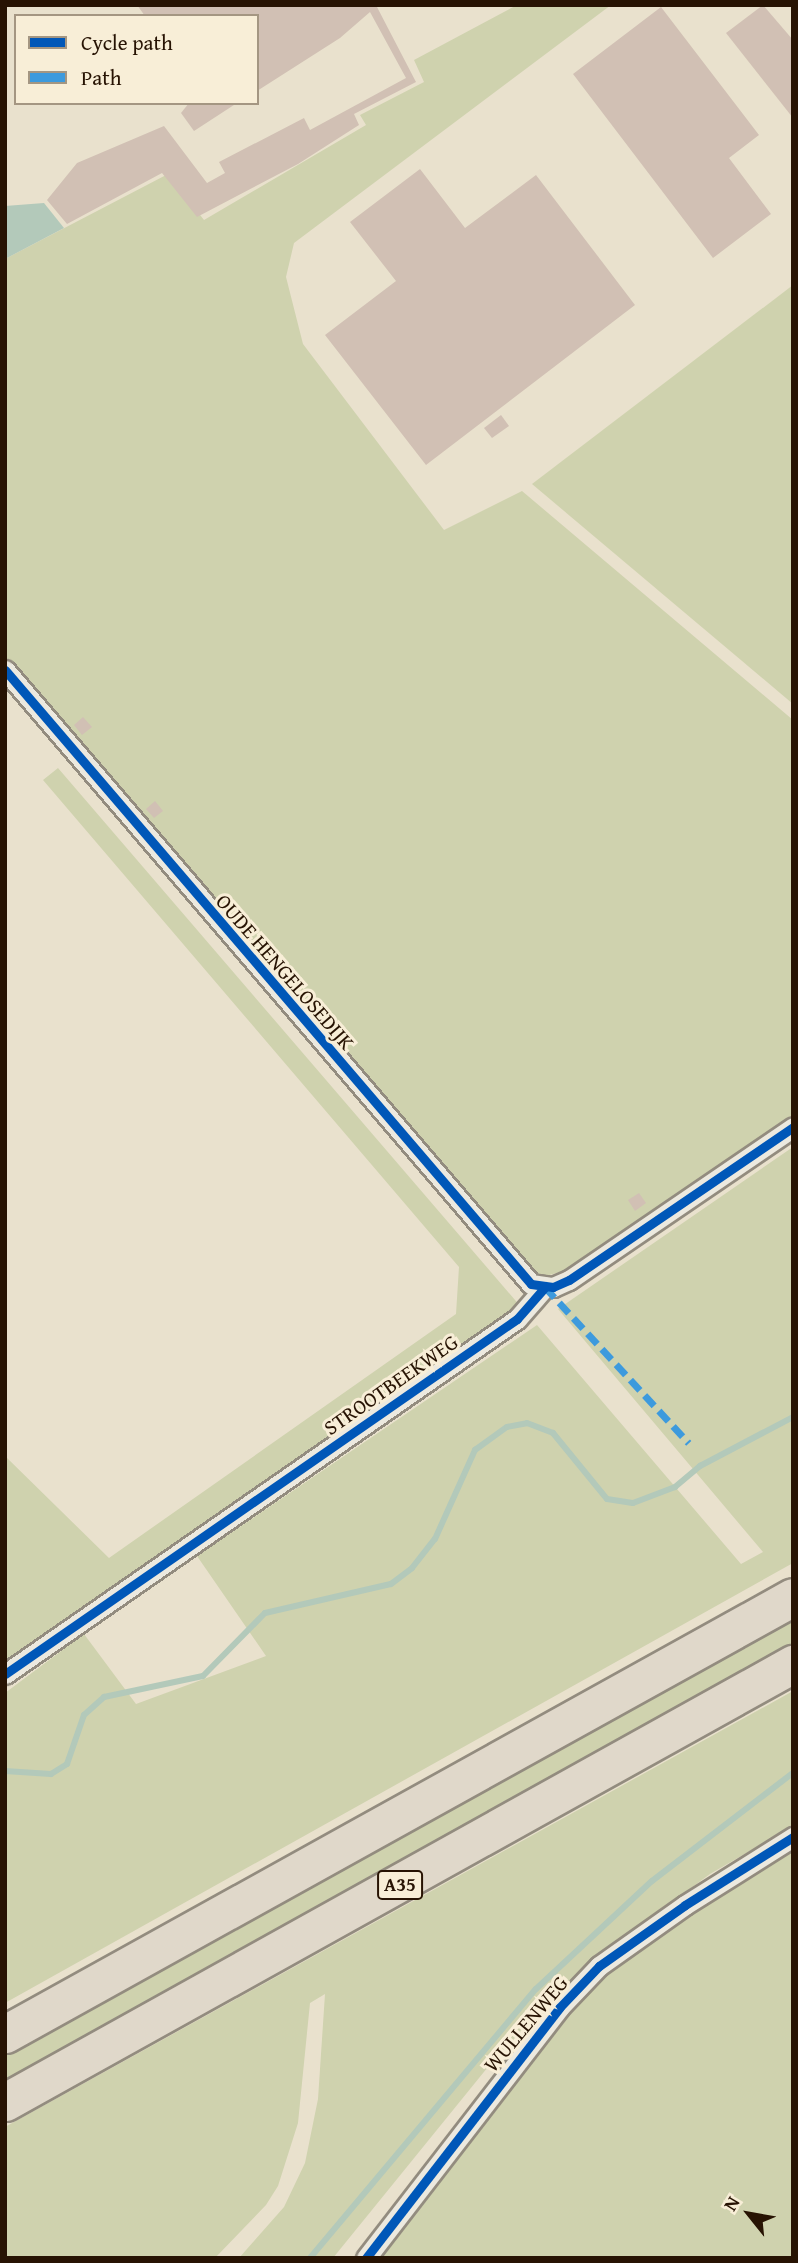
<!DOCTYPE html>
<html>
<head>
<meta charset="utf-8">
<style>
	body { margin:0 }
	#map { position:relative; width:798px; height:2263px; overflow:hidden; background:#e9e1cd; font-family:"Gentium Book Plus",serif }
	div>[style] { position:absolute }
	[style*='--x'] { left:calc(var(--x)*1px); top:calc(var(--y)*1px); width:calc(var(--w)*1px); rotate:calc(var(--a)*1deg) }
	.green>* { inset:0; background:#cfd2ae }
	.water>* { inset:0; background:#b3c9ba }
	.stream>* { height:6px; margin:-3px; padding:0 3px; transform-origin:3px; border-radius:3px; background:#b3c9ba }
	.building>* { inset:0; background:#d1c0b4 }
	.roads { filter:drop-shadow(2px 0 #938c7f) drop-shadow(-2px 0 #938c7f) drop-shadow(0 2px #938c7f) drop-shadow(0 -2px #938c7f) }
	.minor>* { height:19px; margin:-9.5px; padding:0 9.5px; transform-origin:9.5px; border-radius:9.5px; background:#ece9df }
	.motorway>* { height:37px; margin:-18.5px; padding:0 18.5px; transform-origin:18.5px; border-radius:18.5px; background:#e0d8ca }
	.quiet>* { height:7px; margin-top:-3.5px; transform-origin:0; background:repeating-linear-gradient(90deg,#3d9add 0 14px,transparent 0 21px) }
	.cycleway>* { height:9px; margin:-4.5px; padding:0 4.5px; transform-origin:4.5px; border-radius:4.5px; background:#0057b8 }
	span { translate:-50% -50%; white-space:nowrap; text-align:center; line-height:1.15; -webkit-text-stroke:6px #f8eed7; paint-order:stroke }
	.shield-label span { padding:2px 5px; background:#f8eed7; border:2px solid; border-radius:5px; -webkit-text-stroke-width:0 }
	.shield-label { font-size:19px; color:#271303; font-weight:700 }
	.street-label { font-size:21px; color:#271303 }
	.frame { position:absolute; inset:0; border:7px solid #271303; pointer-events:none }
	.legend { position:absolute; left:14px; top:14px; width:245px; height:91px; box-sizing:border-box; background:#f8eed7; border:2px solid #a49682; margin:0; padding:9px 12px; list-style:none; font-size:21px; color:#271303 }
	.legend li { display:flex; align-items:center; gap:14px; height:35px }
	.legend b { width:35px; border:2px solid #a49682 }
	.north { position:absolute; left:714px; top:2179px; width:70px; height:70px; -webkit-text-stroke:5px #f8eed7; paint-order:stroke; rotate:301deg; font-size:19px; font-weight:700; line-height:28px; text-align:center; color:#271303 }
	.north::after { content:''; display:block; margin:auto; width:24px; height:32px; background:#271303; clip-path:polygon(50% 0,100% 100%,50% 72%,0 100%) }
</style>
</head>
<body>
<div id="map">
	<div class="green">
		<i style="clip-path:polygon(517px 5px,611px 5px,294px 243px,286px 277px,303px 344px,444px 530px,522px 491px,793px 720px,793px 1115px,567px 1270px,542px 1277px,529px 1272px,5px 660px,5px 259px,168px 174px,204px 220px,366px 125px,360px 115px,424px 82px,414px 60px)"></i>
		<i style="clip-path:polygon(793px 285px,793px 704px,532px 484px)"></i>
		<i style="clip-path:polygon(58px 768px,521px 1307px,5px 1665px,5px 1456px,109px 1558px,456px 1314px,459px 1267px,43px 780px)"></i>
		<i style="clip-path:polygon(793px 1147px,793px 1563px,5px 2003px,5px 1693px,84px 1634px,136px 1704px,266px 1656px,197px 1556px,537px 1325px,741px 1564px,763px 1552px,558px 1309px)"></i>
		<i style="clip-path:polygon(793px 1606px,793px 1643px,5px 2081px,5px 2043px)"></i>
		<i style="clip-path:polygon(793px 1691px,793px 1826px,710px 1874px,594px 1960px,492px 2062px,333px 2258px,239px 2258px,284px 2207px,305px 2163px,318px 2099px,325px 1994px,310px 2003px,298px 2123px,278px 2186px,266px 2205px,215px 2258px,5px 2258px,5px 2127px)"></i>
		<i style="clip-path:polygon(793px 1849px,793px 2258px,371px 2258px,569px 2010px,612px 1969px,692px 1911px)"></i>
	</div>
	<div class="water">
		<i style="clip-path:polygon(44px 203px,64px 228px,5px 259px,5px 206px)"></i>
	</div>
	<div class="stream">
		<i style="--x:5;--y:1771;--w:46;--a:3.7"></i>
		<i style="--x:51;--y:1774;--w:19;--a:-32"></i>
		<i style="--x:67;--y:1764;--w:52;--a:-70.9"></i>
		<i style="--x:84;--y:1715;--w:27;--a:-42"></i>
		<i style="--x:104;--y:1697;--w:101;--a:-12"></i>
		<i style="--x:203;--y:1676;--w:88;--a:-45.5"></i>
		<i style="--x:265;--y:1613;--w:129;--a:-13"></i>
		<i style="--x:391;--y:1584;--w:26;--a:-37"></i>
		<i style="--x:412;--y:1568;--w:37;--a:-52"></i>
		<i style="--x:435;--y:1539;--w:98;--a:-65.8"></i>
		<i style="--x:475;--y:1450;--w:39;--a:-36"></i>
		<i style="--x:507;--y:1427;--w:20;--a:-11"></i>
		<i style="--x:527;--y:1423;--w:28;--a:21"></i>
		<i style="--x:553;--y:1433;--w:85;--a:50.7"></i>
		<i style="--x:607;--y:1499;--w:26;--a:9"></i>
		<i style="--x:633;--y:1503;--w:45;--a:-20.9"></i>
		<i style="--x:675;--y:1487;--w:33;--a:-40"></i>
		<i style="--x:700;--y:1466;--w:105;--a:-27.8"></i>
		<i style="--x:310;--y:2258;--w:351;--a:-50"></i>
		<i style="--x:536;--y:1989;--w:158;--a:-43"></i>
		<i style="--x:652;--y:1881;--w:178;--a:-37.5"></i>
	</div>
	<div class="building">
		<i style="clip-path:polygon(137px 5px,381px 5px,377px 7px,416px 82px,354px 114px,359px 125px,298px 164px,197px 217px,162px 173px,67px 224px,47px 200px,77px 163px,164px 126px,207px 183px,225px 173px,219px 162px,304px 118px,310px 130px,406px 78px,370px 12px,340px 38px,257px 91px,257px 16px,145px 16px)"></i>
		<i style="clip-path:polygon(763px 5px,793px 40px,793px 118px,726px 33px)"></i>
		<i style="clip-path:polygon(661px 7px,759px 135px,729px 158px,771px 214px,713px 258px,573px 74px)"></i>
		<i style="clip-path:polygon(189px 103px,237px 103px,194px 131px,181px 113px)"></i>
		<i style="clip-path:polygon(420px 169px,465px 228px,536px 175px,635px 305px,426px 465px,325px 335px,396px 281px,350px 222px)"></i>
		<i style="clip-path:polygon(501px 415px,509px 426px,492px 438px,484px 428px)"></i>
		<i style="clip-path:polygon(83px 717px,92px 727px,82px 735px,74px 725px)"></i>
		<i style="clip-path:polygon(155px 801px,163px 811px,154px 818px,146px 809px)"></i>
		<i style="clip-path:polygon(639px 1193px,646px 1203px,635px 1211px,628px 1200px)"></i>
	</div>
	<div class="roads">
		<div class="minor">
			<i style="--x:5;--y:670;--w:808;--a:49.41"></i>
			<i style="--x:531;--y:1284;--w:22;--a:8"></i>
			<i style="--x:553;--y:1287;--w:17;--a:-24"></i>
			<i style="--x:569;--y:1280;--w:271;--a:-34.3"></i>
			<i style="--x:5;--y:1674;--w:623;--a:-34.74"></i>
			<i style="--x:517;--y:1319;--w:43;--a:-48.8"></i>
			<i style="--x:366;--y:2258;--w:316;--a:-52.3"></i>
			<i style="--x:559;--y:2008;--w:58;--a:-46.4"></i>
			<i style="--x:599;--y:1966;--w:105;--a:-35.3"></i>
			<i style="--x:685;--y:1905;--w:128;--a:-32.2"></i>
		</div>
		<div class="motorway">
			<i style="--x:5;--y:2034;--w:901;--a:-29.01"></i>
			<i style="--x:5;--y:2102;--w:902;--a:-29.07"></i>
		</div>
	</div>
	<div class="quiet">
		<i style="--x:545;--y:1287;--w:212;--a:47.3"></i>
	</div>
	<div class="cycleway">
		<i style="--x:5;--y:670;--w:808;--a:49.41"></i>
		<i style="--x:531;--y:1284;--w:22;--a:8"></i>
		<i style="--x:553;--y:1287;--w:17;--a:-24"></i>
		<i style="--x:569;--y:1280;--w:271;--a:-34.3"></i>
		<i style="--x:5;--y:1674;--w:623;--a:-34.74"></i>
		<i style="--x:517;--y:1319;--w:43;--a:-48.8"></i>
		<i style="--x:366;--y:2258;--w:316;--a:-52.3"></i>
		<i style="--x:559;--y:2008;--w:58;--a:-46.4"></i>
		<i style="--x:599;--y:1966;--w:105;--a:-35.3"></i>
		<i style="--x:685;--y:1905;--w:128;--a:-32.2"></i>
	</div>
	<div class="shield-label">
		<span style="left:400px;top:1885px">A35</span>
	</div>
	<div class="street-label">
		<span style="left:285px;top:972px;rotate:49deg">OUDE HENGELOSEDIJK</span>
		<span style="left:391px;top:1385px;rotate:-35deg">STROOTBEEKWEG</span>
		<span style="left:526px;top:2024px;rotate:-50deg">WULLENWEG</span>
	</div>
	<div class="frame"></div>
	<ul class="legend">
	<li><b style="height:9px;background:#0057b8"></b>Cycle path</li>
	<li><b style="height:9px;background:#3d9add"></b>Path</li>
	</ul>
	<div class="north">N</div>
</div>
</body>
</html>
